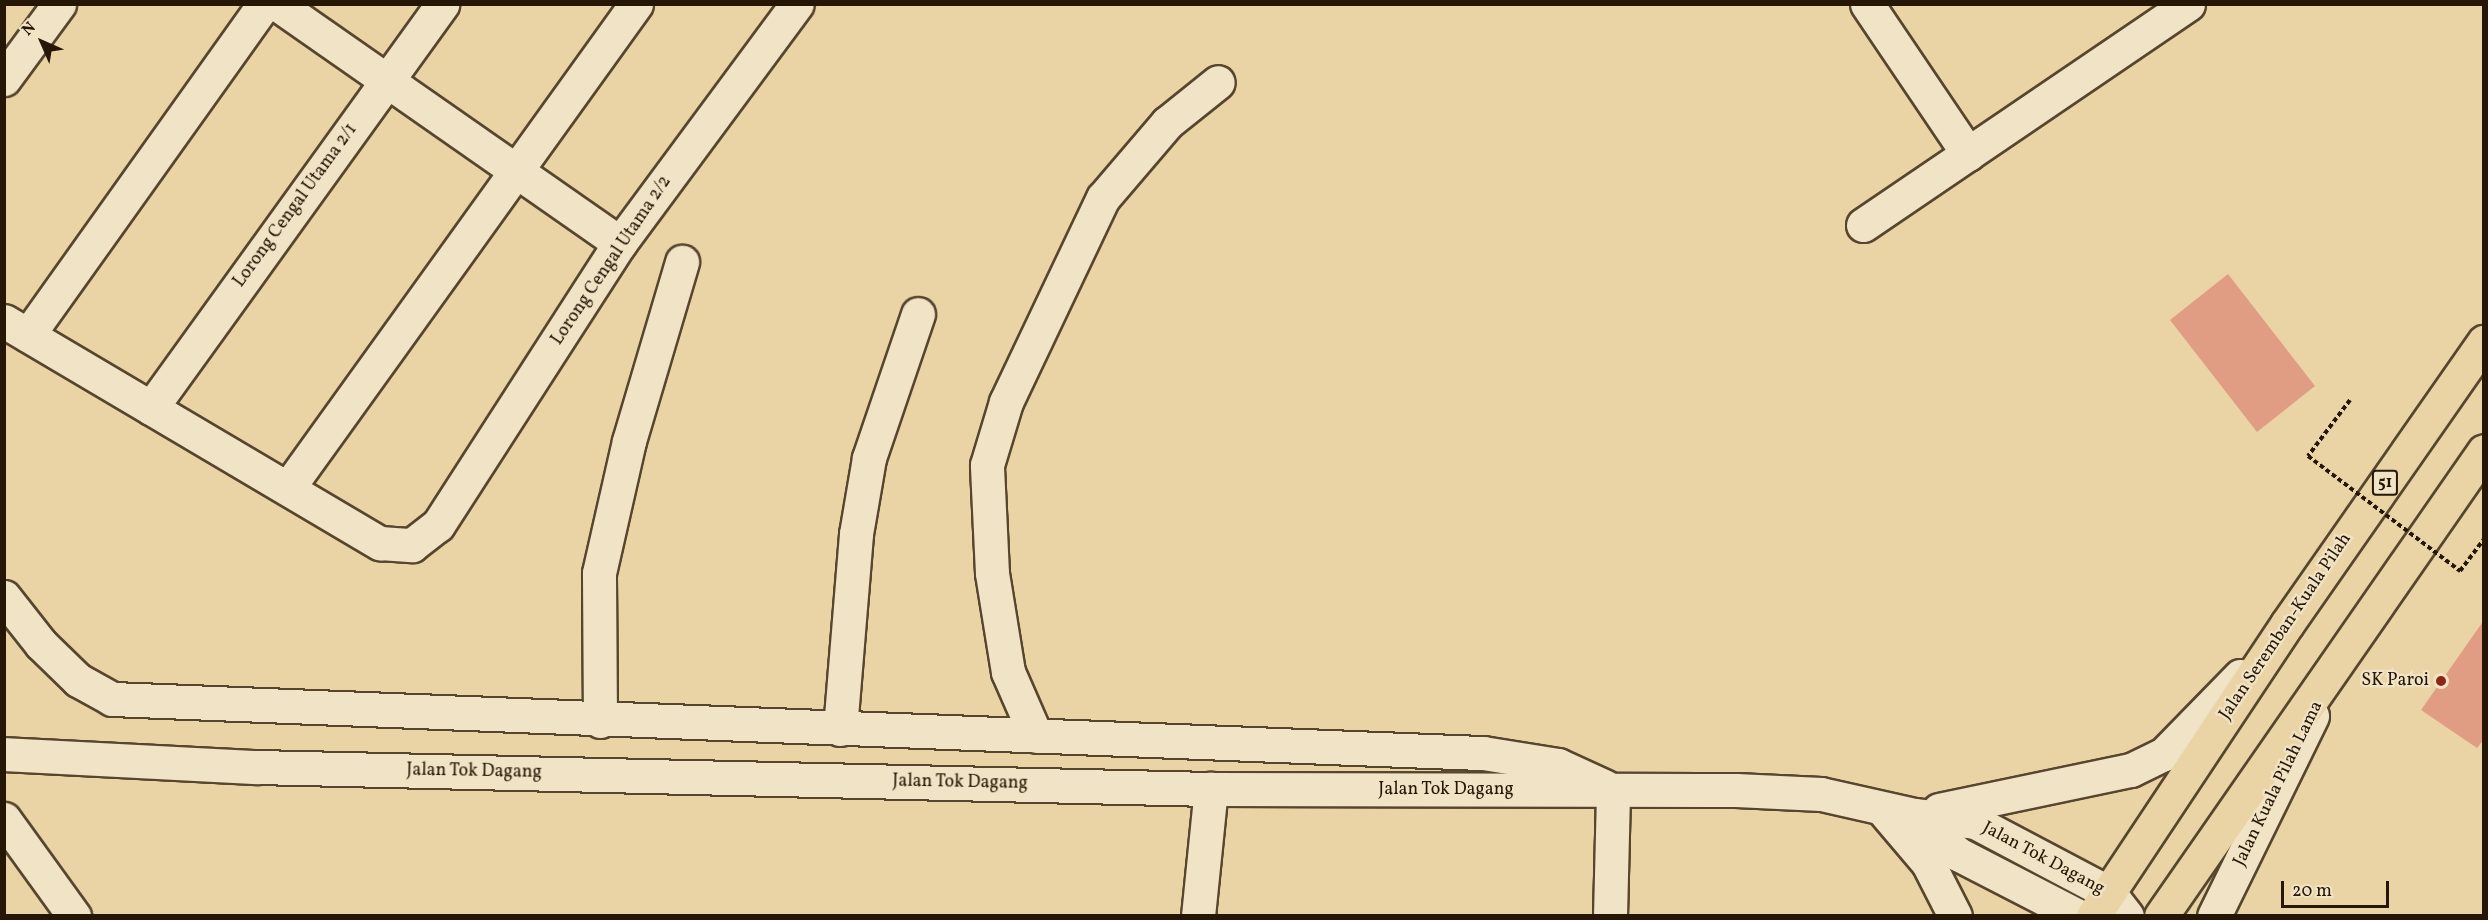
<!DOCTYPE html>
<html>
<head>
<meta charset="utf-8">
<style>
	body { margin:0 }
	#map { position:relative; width:2488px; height:920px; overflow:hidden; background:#ead4a6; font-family:Vollkorn,serif }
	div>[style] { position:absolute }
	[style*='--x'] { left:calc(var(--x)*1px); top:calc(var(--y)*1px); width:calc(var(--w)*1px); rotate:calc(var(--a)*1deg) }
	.building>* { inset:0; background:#e09d84 }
	.roads { filter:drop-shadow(2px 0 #57462e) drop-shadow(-2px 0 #57462e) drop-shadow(0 2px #57462e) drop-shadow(0 -2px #57462e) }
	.minor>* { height:33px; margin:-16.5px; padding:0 16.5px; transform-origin:16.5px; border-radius:16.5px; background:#f1e3c5 }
	.highway>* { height:33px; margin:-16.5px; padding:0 16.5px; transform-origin:16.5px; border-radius:16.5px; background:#ead4a6 }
	.path-bridge>* { height:4px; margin-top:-2px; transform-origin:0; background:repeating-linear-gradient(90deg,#261606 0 4.5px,transparent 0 7.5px) }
	.dots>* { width:16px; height:16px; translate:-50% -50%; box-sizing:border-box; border:3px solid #f1e3c5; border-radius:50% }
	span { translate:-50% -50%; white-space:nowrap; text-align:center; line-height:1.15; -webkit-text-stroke:4.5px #f1e3c5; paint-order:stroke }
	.shield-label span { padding:2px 4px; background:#f1e3c5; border:2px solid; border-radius:4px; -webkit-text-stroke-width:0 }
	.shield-label { font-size:16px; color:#261606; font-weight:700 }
	.street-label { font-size:18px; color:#261606 }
	.poi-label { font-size:18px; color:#261606 }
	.right { translate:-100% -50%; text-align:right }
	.frame { position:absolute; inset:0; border:6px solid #261606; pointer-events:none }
	.north { position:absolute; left:12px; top:12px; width:60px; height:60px; -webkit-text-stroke:4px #f1e3c5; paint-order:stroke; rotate:315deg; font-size:16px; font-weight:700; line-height:24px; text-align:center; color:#261606 }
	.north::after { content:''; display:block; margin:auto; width:21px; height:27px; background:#261606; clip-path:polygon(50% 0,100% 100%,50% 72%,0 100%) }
	.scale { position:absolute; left:2281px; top:881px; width:108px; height:27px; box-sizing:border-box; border:3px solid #261606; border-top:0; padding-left:8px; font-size:18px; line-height:21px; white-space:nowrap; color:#261606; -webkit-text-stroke:4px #f1e3c5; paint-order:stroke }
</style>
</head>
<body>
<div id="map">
	<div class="building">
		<i style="clip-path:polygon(2228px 274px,2315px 386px,2257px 432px,2170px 320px)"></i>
		<i style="clip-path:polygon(2484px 620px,2484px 739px,2477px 748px,2421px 710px)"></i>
	</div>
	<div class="roads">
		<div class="minor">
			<i style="--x:277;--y:4;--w:418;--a:34.9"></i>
			<i style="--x:1867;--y:4;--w:181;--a:56"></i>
			<i style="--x:4;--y:79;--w:93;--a:-53.7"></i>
			<i style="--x:1863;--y:225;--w:393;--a:-34.2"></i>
			<i style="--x:4;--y:321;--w:437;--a:30.6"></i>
			<i style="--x:380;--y:543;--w:32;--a:4"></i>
			<i style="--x:412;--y:545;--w:33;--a:-38"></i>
			<i style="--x:438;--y:525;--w:336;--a:-57.2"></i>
			<i style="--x:620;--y:243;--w:297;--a:-53.5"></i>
			<i style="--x:28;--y:335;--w:407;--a:-54.5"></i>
			<i style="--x:151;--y:408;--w:498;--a:-54.2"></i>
			<i style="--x:288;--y:488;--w:596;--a:-54.28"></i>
			<i style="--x:4;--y:597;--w:60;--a:51.8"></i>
			<i style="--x:41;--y:644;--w:52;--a:44.2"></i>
			<i style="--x:78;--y:680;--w:39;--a:29"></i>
			<i style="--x:112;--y:699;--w:1372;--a:2.26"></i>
			<i style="--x:1483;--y:753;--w:76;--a:9.1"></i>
			<i style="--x:1558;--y:765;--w:51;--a:24.5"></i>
			<i style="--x:600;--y:721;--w:148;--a:-90.4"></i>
			<i style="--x:599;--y:573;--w:135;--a:-77.2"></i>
			<i style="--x:629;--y:441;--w:187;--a:-73.5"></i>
			<i style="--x:840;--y:729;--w:196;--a:-85.3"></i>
			<i style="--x:856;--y:534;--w:77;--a:-80.3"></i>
			<i style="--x:869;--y:458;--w:152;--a:-71.2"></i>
			<i style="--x:1036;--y:736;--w:70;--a:-113.6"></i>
			<i style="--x:1008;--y:672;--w:100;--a:-99.2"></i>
			<i style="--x:992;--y:573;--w:108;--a:-92.7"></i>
			<i style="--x:987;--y:465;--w:66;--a:-73.2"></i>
			<i style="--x:1006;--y:402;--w:226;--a:-64.6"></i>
			<i style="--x:1103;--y:198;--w:99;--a:-49.5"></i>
			<i style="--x:1167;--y:123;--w:65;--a:-38.8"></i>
			<i style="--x:4;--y:754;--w:252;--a:3"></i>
			<i style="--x:256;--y:767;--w:955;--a:1.32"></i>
			<i style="--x:1211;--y:789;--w:525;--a:0.11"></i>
			<i style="--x:1736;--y:790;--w:85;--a:2.7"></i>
			<i style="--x:1821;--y:794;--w:95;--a:12.7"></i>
			<i style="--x:1914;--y:815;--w:61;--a:6.5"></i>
			<i style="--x:1975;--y:822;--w:152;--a:27.9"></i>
			<i style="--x:2109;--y:893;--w:29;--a:52"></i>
			<i style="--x:1939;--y:810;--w:196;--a:-11.8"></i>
			<i style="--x:2131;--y:770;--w:37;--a:-26"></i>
			<i style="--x:2164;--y:754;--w:109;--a:-45.7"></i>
			<i style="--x:1884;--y:811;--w:68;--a:49.8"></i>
			<i style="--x:1928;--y:863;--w:59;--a:63"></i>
			<i style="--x:1914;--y:815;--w:59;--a:41.6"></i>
			<i style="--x:1958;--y:854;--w:135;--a:27.3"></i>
			<i style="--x:4;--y:819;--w:120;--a:54.2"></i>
			<i style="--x:1198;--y:916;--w:128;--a:-84.2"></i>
			<i style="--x:1610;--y:916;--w:125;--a:-88.6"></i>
			<i style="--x:2214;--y:916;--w:223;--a:-63.9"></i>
		</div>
		<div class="highway">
			<i style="--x:2093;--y:916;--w:351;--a:-56.4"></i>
			<i style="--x:2287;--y:624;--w:344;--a:-55.1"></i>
			<i style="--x:2161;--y:916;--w:566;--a:-55.22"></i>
		</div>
	</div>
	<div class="path-bridge">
		<i style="--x:2350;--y:400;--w:70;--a:126.9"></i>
		<i style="--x:2308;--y:456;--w:191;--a:37.1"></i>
		<i style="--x:2460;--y:571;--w:40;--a:-53"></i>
	</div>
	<div class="dots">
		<i style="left:2441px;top:681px;background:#8f2418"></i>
	</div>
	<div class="shield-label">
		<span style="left:2385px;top:483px">51</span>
	</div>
	<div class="street-label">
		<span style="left:296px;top:206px;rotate:-54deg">Lorong Cengal Utama 2/1</span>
		<span style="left:612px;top:261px;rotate:-56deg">Lorong Cengal Utama 2/2</span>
		<span style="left:2286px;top:627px;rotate:-56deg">Jalan Seremban-Kuala Pilah</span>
		<span style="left:474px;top:772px;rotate:1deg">Jalan Tok Dagang</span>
		<span style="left:960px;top:783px;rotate:1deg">Jalan Tok Dagang</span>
		<span style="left:2279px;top:784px;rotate:-64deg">Jalan Kuala Pilah Lama</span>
		<span style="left:1446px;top:790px">Jalan Tok Dagang</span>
		<span style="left:2043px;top:859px;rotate:28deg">Jalan Tok Dagang</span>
	</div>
	<div class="poi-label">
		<span class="right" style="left:2429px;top:681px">SK Paroi</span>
	</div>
	<div class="frame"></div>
	<div class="north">N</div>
	<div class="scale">20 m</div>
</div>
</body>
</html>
